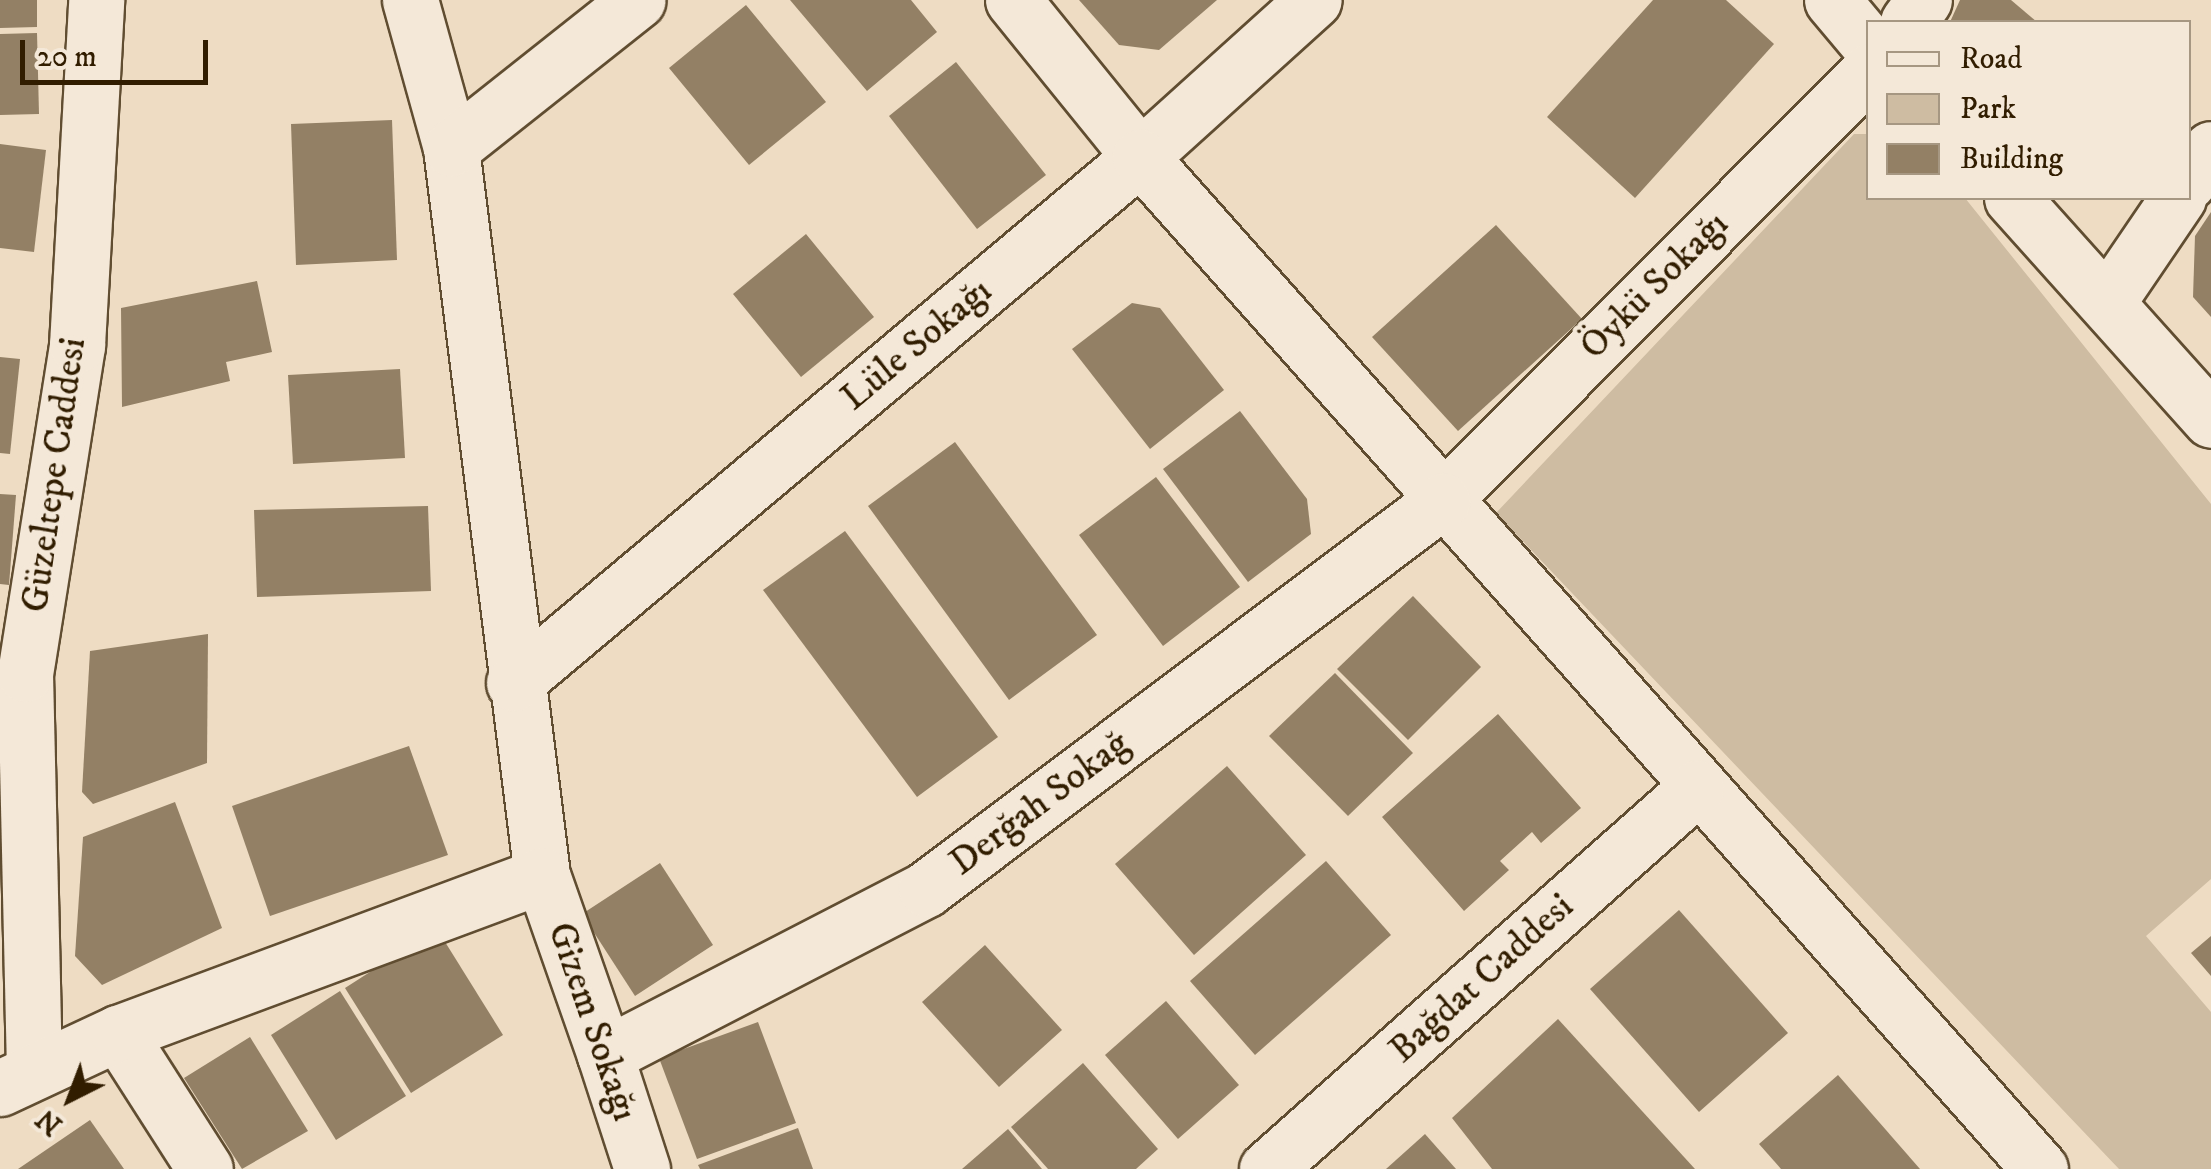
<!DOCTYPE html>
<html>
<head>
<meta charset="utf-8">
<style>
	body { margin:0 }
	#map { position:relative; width:2211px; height:1169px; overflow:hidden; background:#eedcc3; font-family:"IM FELL DW Pica",serif }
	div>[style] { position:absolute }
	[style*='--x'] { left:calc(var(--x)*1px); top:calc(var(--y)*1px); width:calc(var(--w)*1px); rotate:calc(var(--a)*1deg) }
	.green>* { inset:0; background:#cebca2 }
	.building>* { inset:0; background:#938065 }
	.roads { filter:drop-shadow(2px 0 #604d31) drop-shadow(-2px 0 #604d31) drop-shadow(0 2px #604d31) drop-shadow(0 -2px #604d31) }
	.minor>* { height:55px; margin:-27.5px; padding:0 27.5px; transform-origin:27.5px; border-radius:27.5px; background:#f4e8d8 }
	.tertiary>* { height:55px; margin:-27.5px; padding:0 27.5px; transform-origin:27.5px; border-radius:27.5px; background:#f4e8d8 }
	span { translate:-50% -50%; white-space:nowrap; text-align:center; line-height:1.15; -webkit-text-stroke:9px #f4e8d8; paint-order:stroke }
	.street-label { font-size:38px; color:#311d00 }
	.legend { position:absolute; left:1866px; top:20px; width:325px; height:180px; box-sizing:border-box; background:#f4e8d8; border:2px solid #a69782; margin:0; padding:12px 18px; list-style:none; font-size:30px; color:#311d00 }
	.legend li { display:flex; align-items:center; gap:20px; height:50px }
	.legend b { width:50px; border:2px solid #a69782 }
	.north { position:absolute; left:20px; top:1049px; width:100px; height:100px; -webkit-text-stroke:8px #f4e8d8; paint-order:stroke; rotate:222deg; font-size:28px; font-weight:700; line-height:40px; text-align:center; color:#311d00 }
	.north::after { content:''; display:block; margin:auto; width:35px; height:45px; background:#311d00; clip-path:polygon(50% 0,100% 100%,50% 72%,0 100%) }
	.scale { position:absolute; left:20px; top:40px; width:188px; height:45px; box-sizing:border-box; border:5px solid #311d00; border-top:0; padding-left:12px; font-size:30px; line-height:35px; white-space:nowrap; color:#311d00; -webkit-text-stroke:8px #f4e8d8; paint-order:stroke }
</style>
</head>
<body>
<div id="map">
	<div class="green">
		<i style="clip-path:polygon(1854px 134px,1868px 134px,1868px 198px,1965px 198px,2211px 504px,2211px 879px,2146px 936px,2211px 1012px,2211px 1169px,2119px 1169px,1496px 513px)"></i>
	</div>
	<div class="building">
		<i style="clip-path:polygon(0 0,37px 0,37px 27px,0 28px)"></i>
		<i style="clip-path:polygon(790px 0,911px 0,937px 32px,867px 91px)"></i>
		<i style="clip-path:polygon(1079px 0,1217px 0,1159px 50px,1119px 45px)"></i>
		<i style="clip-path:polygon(1653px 0,1726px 0,1774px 44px,1635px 198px,1547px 117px)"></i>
		<i style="clip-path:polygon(1960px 0,2011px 0,2037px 22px,1950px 22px)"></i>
		<i style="clip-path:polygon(746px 5px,826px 102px,749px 165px,669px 68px)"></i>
		<i style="clip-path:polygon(37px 33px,39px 114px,0 115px,0 34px)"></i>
		<i style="clip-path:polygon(956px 62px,1046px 175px,977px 229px,889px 116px)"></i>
		<i style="clip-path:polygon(392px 120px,397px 260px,296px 265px,291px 124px)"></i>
		<i style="clip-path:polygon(0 144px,46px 150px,34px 252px,0 248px)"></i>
		<i style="clip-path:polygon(2211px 212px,2211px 317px,2193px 297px,2195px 236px)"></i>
		<i style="clip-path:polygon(1496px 225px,1582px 319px,1458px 431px,1372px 337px)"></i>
		<i style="clip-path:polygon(806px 234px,874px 317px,801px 377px,733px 294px)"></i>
		<i style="clip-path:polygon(257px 281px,272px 352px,226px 362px,230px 381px,122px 407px,121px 308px)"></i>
		<i style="clip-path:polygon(1132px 303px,1160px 308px,1224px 390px,1150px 449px,1072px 349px)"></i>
		<i style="clip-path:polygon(0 357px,20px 359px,10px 454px,0 453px)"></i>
		<i style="clip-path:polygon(400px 369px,405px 458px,293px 464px,288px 375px)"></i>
		<i style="clip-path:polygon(1240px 411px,1307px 499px,1311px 534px,1248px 582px,1163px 469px)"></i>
		<i style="clip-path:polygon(955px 442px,1097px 635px,1009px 700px,868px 506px)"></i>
		<i style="clip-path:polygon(1156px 477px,1240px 587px,1163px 646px,1079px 535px)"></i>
		<i style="clip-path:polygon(0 494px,16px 495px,9px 585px,0 584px)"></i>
		<i style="clip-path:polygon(428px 506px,431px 591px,257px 597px,254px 510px)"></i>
		<i style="clip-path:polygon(845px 531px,998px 737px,917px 797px,763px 590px)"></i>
		<i style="clip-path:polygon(1413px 596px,1481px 667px,1408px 740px,1337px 669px)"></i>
		<i style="clip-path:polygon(208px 634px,207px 763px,93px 804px,82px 792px,90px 651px)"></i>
		<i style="clip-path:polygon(1335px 673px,1413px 753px,1348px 816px,1269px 736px)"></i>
		<i style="clip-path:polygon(1498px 714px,1581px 808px,1541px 843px,1532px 832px,1500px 861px,1509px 870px,1464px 911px,1382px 817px)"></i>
		<i style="clip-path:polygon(409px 746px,448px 855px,270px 916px,232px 806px)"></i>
		<i style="clip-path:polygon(1227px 766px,1306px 855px,1194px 955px,1115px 864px)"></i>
		<i style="clip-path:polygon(175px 802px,222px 928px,102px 985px,75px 956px,83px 837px)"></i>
		<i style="clip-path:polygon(1326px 861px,1391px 935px,1255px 1055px,1190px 981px)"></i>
		<i style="clip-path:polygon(660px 863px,713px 945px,635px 996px,582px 914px)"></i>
		<i style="clip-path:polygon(1679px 910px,1788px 1033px,1699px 1112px,1590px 989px)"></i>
		<i style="clip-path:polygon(437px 929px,503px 1035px,411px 1093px,345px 988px)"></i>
		<i style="clip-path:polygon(2211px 936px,2211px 976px,2191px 953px)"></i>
		<i style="clip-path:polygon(985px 945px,1062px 1030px,999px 1087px,922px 1002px)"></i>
		<i style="clip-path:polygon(340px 991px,406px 1096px,336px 1140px,271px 1035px)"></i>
		<i style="clip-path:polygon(1166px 1001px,1239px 1085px,1178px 1139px,1105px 1055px)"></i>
		<i style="clip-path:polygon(1558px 1019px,1695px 1169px,1492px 1169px,1452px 1118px)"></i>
		<i style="clip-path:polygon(758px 1022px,796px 1123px,697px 1159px,659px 1058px)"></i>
		<i style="clip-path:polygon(250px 1037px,308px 1131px,242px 1169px,184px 1078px)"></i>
		<i style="clip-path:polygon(1083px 1063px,1158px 1149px,1136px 1169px,1048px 1169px,1011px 1127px)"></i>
		<i style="clip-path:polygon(1838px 1075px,1920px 1169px,1781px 1169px,1759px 1144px)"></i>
		<i style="clip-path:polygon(90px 1120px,124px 1169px,18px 1169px)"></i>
		<i style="clip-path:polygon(798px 1128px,813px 1169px,700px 1169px,698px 1165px)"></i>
		<i style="clip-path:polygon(1008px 1129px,1042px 1169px,962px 1169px)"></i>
		<i style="clip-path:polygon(1425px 1134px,1456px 1169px,1386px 1169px)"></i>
	</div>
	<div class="roads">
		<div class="minor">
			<i style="--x:410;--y:0;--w:154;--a:74.5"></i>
			<i style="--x:451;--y:148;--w:733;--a:82.87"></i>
			<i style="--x:1832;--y:0;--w:56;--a:50.1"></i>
			<i style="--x:1908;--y:22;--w:27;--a:-54"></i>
			<i style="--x:451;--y:148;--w:238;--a:-38.4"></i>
			<i style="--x:2188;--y:182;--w:40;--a:-55.1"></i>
			<i style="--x:2012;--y:198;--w:298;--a:48.1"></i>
			<i style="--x:2108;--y:301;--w:125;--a:-55.8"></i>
			<i style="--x:1442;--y:501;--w:605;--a:-45.2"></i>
			<i style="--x:514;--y:683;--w:818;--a:-40.04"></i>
			<i style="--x:1140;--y:157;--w:234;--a:-42.1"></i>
			<i style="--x:118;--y:1033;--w:161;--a:57.4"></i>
			<i style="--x:605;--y:1055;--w:120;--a:72"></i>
			<i style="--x:34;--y:1070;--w:396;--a:-91.3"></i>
			<i style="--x:25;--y:674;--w:333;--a:-81"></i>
			<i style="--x:77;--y:345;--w:346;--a:-86.8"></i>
		</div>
		<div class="tertiary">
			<i style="--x:1013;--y:0;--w:202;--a:51"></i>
			<i style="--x:1140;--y:157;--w:1354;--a:48.35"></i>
			<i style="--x:0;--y:1088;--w:130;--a:-25"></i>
			<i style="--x:118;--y:1033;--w:452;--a:-20.4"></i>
			<i style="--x:542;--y:875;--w:191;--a:70.7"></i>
			<i style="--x:605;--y:1055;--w:361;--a:-27.3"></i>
			<i style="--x:926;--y:889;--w:646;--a:-36.94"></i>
			<i style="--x:1267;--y:1169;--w:574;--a:-41.61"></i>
		</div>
	</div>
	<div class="street-label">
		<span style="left:1655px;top:286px;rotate:-45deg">Öykü Sokağı</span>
		<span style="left:917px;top:345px;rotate:-40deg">Lüle Sokağı</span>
		<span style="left:55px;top:475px;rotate:-82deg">Güzeltepe Caddesi</span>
		<span style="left:1040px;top:804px;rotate:-37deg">Derğah Sokağ</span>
		<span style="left:1482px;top:979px;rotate:-42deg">Bağdat Caddesi</span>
		<span style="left:592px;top:1022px;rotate:71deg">Gizem Sokağı</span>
	</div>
	<ul class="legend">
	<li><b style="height:12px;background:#f4e8d8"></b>Road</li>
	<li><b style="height:28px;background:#cebca2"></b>Park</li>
	<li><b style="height:28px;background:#938065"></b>Building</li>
	</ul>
	<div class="north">N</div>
	<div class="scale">20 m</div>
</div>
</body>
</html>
